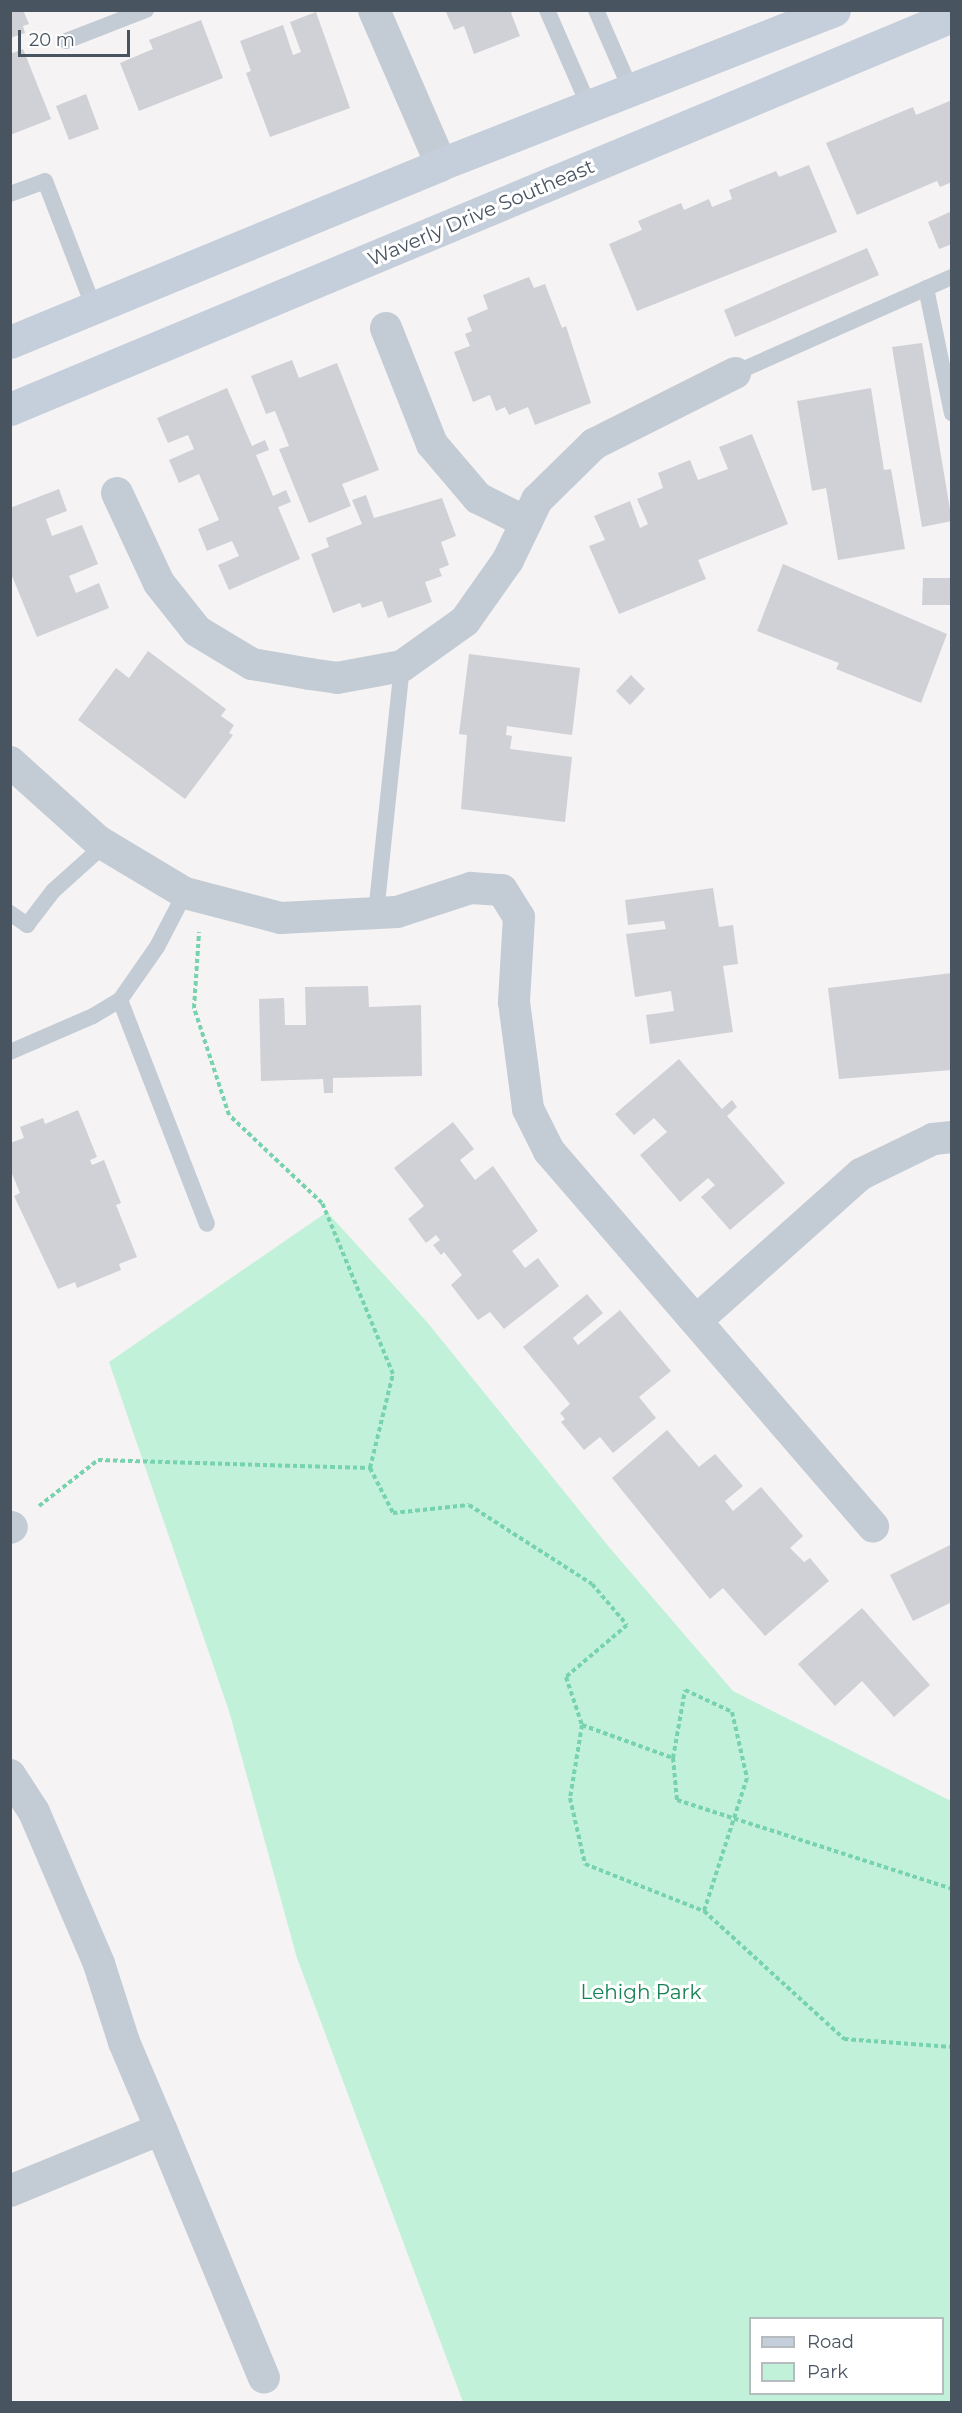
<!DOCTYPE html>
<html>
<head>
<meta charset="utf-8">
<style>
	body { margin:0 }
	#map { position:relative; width:962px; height:2413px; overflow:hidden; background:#f5f3f3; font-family:Montserrat,sans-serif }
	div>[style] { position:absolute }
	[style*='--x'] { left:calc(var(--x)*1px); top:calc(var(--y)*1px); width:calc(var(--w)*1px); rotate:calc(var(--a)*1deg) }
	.green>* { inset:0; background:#c1f2d9 }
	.building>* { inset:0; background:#cfd1d7 }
	.path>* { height:4px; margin-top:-2px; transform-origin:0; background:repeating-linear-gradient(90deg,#77d2ae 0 4.5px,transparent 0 7.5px) }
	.lane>* { height:16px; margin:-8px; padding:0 8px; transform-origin:8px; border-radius:8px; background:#c3cbd4 }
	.street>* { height:32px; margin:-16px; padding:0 16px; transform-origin:16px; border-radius:16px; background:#c3cbd4 }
	.secondary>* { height:33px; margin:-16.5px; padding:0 16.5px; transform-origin:16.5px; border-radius:16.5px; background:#c5cedb }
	span { translate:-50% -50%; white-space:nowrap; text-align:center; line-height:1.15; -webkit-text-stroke:6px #fff; paint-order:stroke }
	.street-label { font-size:20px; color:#495461 }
	.park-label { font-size:20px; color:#148355 }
	.frame { position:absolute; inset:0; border:12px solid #495461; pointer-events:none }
	.legend { position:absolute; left:749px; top:2317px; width:195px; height:78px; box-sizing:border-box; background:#fff; border:2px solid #b6bbc0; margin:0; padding:8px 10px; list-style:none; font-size:18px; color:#495461 }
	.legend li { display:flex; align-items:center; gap:12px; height:30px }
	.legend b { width:30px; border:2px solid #b6bbc0 }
	.scale { position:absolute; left:18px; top:30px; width:112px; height:27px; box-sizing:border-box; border:3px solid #495461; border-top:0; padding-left:8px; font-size:18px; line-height:21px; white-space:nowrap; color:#495461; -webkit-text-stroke:4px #fff; paint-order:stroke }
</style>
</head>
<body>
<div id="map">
	<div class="green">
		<i style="clip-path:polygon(evenodd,327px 1212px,427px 1322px,609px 1547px,733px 1691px,951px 1801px,951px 2402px,463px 2402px,297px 1958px,229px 1711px,109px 1362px,327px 1212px,750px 2318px,942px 2318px,942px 2394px,750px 2394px,750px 2318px)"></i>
	</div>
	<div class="building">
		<i style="clip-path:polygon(10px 10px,23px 10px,29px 24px,23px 26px,25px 33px,10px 38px)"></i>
		<i style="clip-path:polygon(515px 10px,511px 13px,520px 36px,474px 54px,464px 26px,454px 30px,446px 12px)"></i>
		<i style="clip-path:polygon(316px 12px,350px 108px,270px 137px,246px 73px,251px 71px,240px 41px,283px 25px,293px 55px,301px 52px,290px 22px)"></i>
		<i style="clip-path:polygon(201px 20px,223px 78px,139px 111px,120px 63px,153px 49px,149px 40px)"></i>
		<i style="clip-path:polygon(23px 49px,51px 119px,10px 135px,10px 54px)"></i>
		<i style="clip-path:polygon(86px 94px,99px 129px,69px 140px,56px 106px)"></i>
		<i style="clip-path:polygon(952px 100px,952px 182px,940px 187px,937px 181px,857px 215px,826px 143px,913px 107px,916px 115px)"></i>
		<i style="clip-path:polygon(809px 165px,837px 232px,637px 311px,609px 244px,642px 230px,638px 221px,681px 203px,684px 210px,709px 199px,712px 207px,732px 199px,729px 190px,776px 171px,779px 177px)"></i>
		<i style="clip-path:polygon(952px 211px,952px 244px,939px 249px,928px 222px)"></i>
		<i style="clip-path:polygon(867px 248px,879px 275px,735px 337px,724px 310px)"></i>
		<i style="clip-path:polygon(529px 277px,534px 288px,545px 284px,562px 328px,566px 326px,591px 403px,535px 425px,528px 407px,509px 415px,505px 407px,496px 411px,490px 395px,473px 402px,454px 352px,470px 346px,465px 334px,472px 331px,467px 318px,488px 309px,483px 295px)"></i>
		<i style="clip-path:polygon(922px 343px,952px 521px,922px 527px,892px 347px)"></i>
		<i style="clip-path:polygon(292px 360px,299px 378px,337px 363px,379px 470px,342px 484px,351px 506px,309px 523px,279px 449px,289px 446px,275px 411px,266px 414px,251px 376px)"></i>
		<i style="clip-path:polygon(227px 388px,252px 446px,265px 440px,269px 450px,256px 455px,273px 496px,286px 490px,291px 502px,278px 507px,300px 559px,229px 590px,218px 565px,239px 556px,232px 541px,207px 551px,198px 529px,219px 520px,199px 474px,179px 483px,169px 460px,194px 449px,188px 435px,168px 443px,157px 418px)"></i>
		<i style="clip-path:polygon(871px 388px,884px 470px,891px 469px,905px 549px,838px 560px,826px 488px,812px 491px,797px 401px)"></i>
		<i style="clip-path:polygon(752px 434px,788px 524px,698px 560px,706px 579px,619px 614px,589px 546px,605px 540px,594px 516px,630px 501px,640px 528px,648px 524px,637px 499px,663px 488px,658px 473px,690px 460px,698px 480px,728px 469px,719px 447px)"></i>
		<i style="clip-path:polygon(59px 489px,67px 511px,46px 519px,52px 536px,82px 525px,98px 564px,69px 576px,76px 593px,99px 583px,109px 608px,37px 637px,10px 571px,10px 508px)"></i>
		<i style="clip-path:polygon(366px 495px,374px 518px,442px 498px,456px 536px,441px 542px,449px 565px,439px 569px,442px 576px,425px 582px,432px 602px,388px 618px,382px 601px,362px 608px,360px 603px,333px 613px,311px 554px,329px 547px,326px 538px,362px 524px,352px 500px)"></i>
		<i style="clip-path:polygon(783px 564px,947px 634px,921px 703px,836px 669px,839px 663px,757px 631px)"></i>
		<i style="clip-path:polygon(923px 578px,952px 578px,952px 605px,922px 605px)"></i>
		<i style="clip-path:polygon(148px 651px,226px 709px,221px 716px,234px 725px,229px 733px,233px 735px,185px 799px,78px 720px,116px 668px,129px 678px)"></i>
		<i style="clip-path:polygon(469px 654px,580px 668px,572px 735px,507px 726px,506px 735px,512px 736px,510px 749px,572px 757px,565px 822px,461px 809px,467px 735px,459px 734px)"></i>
		<i style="clip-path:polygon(631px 675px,645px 689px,630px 705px,616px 691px)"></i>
		<i style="clip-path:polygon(713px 888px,719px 927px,733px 925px,738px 964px,723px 966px,733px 1032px,650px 1044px,646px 1015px,674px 1011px,671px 991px,635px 997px,626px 934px,666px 929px,664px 921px,628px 925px,625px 900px)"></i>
		<i style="clip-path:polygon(952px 973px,952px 1070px,839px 1079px,828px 988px)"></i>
		<i style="clip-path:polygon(368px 986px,369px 1007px,421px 1005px,422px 1076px,333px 1078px,333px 1093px,324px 1093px,323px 1079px,261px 1081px,259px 999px,284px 998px,285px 1025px,306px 1025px,305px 987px)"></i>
		<i style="clip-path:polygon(679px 1059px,722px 1109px,732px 1100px,737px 1107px,727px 1116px,785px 1183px,730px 1230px,701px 1197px,715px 1185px,708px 1178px,680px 1202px,640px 1155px,667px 1132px,654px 1118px,634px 1135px,615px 1114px)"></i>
		<i style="clip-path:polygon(78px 1110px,97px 1157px,90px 1160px,92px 1165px,104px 1160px,121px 1203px,116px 1205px,137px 1257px,119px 1264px,121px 1270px,77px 1288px,75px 1282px,58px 1289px,14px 1196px,20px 1193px,10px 1169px,10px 1143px,24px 1138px,20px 1127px,43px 1118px,45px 1124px)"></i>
		<i style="clip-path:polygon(453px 1122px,474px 1149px,460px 1160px,475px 1180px,493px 1166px,538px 1231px,512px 1251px,525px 1268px,538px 1258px,559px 1286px,504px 1329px,490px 1312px,478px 1320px,451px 1285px,462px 1275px,444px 1252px,441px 1255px,433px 1245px,440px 1240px,436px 1235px,426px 1243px,408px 1219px,424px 1206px,394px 1168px)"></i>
		<i style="clip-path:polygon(587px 1294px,603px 1313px,573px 1338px,578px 1345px,620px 1310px,671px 1371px,639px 1397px,656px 1418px,613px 1453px,600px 1437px,584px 1450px,561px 1422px,565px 1419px,560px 1413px,570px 1404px,523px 1347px)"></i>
		<i style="clip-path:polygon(667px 1430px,699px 1467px,715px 1454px,743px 1486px,725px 1501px,733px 1511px,761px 1487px,803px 1536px,790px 1548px,804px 1562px,810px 1558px,829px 1581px,765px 1636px,723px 1588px,710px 1599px,612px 1478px)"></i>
		<i style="clip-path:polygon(952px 1544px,952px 1602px,913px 1621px,890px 1575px)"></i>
		<i style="clip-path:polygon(862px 1608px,930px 1685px,894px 1717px,862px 1681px,835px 1706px,798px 1664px)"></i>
	</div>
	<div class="path">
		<i style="--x:370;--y:1468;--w:51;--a:62.9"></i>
		<i style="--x:393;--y:1513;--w:76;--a:-6"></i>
		<i style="--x:469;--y:1505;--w:146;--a:32.7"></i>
		<i style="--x:592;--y:1584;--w:54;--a:49.5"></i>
		<i style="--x:627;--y:1625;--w:80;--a:139.6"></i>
		<i style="--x:566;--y:1677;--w:51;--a:71.6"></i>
		<i style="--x:582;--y:1725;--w:97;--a:19.9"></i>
		<i style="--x:673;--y:1758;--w:69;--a:-80"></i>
		<i style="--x:685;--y:1690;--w:52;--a:25.1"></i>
		<i style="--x:732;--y:1712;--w:68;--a:77.2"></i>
		<i style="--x:747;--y:1778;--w:140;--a:107.9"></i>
		<i style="--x:704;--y:1911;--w:190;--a:42.4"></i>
		<i style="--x:844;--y:2039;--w:108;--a:4.2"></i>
		<i style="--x:39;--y:1506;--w:75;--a:-37.9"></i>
		<i style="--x:98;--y:1460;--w:272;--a:1.7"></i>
		<i style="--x:370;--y:1468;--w:97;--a:-76.3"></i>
		<i style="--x:393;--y:1374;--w:185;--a:-112.5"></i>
		<i style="--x:322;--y:1203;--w:128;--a:-136.6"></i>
		<i style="--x:229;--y:1115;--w:113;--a:-108.1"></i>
		<i style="--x:194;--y:1008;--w:76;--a:-86.2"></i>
		<i style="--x:582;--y:1725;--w:74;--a:99.3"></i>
		<i style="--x:570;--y:1798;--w:68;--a:77.2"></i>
		<i style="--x:585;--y:1864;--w:128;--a:21.6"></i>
		<i style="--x:673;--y:1758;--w:42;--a:84.6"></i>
		<i style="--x:677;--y:1800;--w:289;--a:17.9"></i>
	</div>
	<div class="lane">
		<i style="--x:547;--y:10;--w:105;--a:66.4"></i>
		<i style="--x:596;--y:10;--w:87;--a:66.4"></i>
		<i style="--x:66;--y:41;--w:86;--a:-21.2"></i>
		<i style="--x:10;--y:194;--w:37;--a:-20"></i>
		<i style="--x:45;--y:181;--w:136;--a:68.9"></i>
		<i style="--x:926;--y:288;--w:128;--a:78.3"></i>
		<i style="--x:735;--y:373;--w:237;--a:-23.9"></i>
		<i style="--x:10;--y:913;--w:21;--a:35"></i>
		<i style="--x:27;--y:925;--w:43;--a:-52.6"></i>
		<i style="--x:53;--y:891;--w:69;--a:-42"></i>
		<i style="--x:376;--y:913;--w:248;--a:-84"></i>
		<i style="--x:120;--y:1000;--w:240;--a:68.8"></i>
		<i style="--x:10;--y:1052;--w:90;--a:-23.4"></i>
		<i style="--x:93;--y:1016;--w:31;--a:-31"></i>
		<i style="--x:120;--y:1000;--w:65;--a:-55.1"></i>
		<i style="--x:157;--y:947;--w:61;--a:-62.6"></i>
	</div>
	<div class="street">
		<i style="--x:374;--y:10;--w:168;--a:66.5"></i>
		<i style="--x:386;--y:328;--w:125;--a:68.4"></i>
		<i style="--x:432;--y:444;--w:71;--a:49.6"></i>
		<i style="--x:478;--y:498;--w:54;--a:26.6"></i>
		<i style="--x:117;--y:493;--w:99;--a:65"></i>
		<i style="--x:159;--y:583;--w:61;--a:51.6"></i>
		<i style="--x:197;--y:631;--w:64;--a:31"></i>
		<i style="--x:252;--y:664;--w:59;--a:9.8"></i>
		<i style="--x:310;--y:674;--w:27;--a:8"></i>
		<i style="--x:337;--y:678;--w:66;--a:-10.5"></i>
		<i style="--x:402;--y:666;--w:77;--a:-35.5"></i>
		<i style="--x:465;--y:621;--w:75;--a:-54.8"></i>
		<i style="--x:508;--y:560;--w:67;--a:-64.2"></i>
		<i style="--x:537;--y:500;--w:80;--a:-44.5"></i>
		<i style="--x:594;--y:444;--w:158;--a:-26.7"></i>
		<i style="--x:10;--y:762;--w:118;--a:41.9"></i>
		<i style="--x:98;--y:841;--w:101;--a:30.9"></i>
		<i style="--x:185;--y:893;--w:99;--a:14.6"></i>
		<i style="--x:281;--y:918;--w:116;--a:-3"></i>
		<i style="--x:397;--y:912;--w:78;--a:-18"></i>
		<i style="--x:471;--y:888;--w:31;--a:4"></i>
		<i style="--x:502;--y:890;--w:32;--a:58"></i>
		<i style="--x:519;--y:917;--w:85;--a:93.4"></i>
		<i style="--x:514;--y:1002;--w:108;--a:82.5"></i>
		<i style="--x:528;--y:1109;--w:47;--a:63.4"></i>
		<i style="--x:549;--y:1151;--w:496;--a:49.2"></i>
		<i style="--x:697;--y:1320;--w:220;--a:-41.7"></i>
		<i style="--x:861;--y:1174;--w:80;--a:-25.9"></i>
		<i style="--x:933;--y:1139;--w:19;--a:-6"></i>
		<i style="--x:10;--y:1528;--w:2;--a:-27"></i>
		<i style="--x:10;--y:1775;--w:44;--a:57"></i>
		<i style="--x:34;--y:1812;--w:165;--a:66.8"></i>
		<i style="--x:99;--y:1964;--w:82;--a:72.2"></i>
		<i style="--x:124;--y:2042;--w:95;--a:67"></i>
		<i style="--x:161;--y:2129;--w:163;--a:157.7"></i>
		<i style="--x:161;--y:2129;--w:269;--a:67.5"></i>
	</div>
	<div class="secondary">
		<i style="--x:10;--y:342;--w:466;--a:-22.4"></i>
		<i style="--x:441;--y:164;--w:422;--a:-21.4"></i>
		<i style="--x:10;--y:409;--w:1021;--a:-22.65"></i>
	</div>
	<div class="street-label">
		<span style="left:481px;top:213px;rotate:-23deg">Waverly Drive Southeast</span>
	</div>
	<div class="park-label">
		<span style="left:641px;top:1992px">Lehigh Park</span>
	</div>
	<div class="frame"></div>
	<ul class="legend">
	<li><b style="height:8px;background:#c5cedb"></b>Road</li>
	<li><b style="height:16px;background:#c1f2d9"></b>Park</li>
	</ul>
	<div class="scale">20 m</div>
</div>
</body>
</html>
